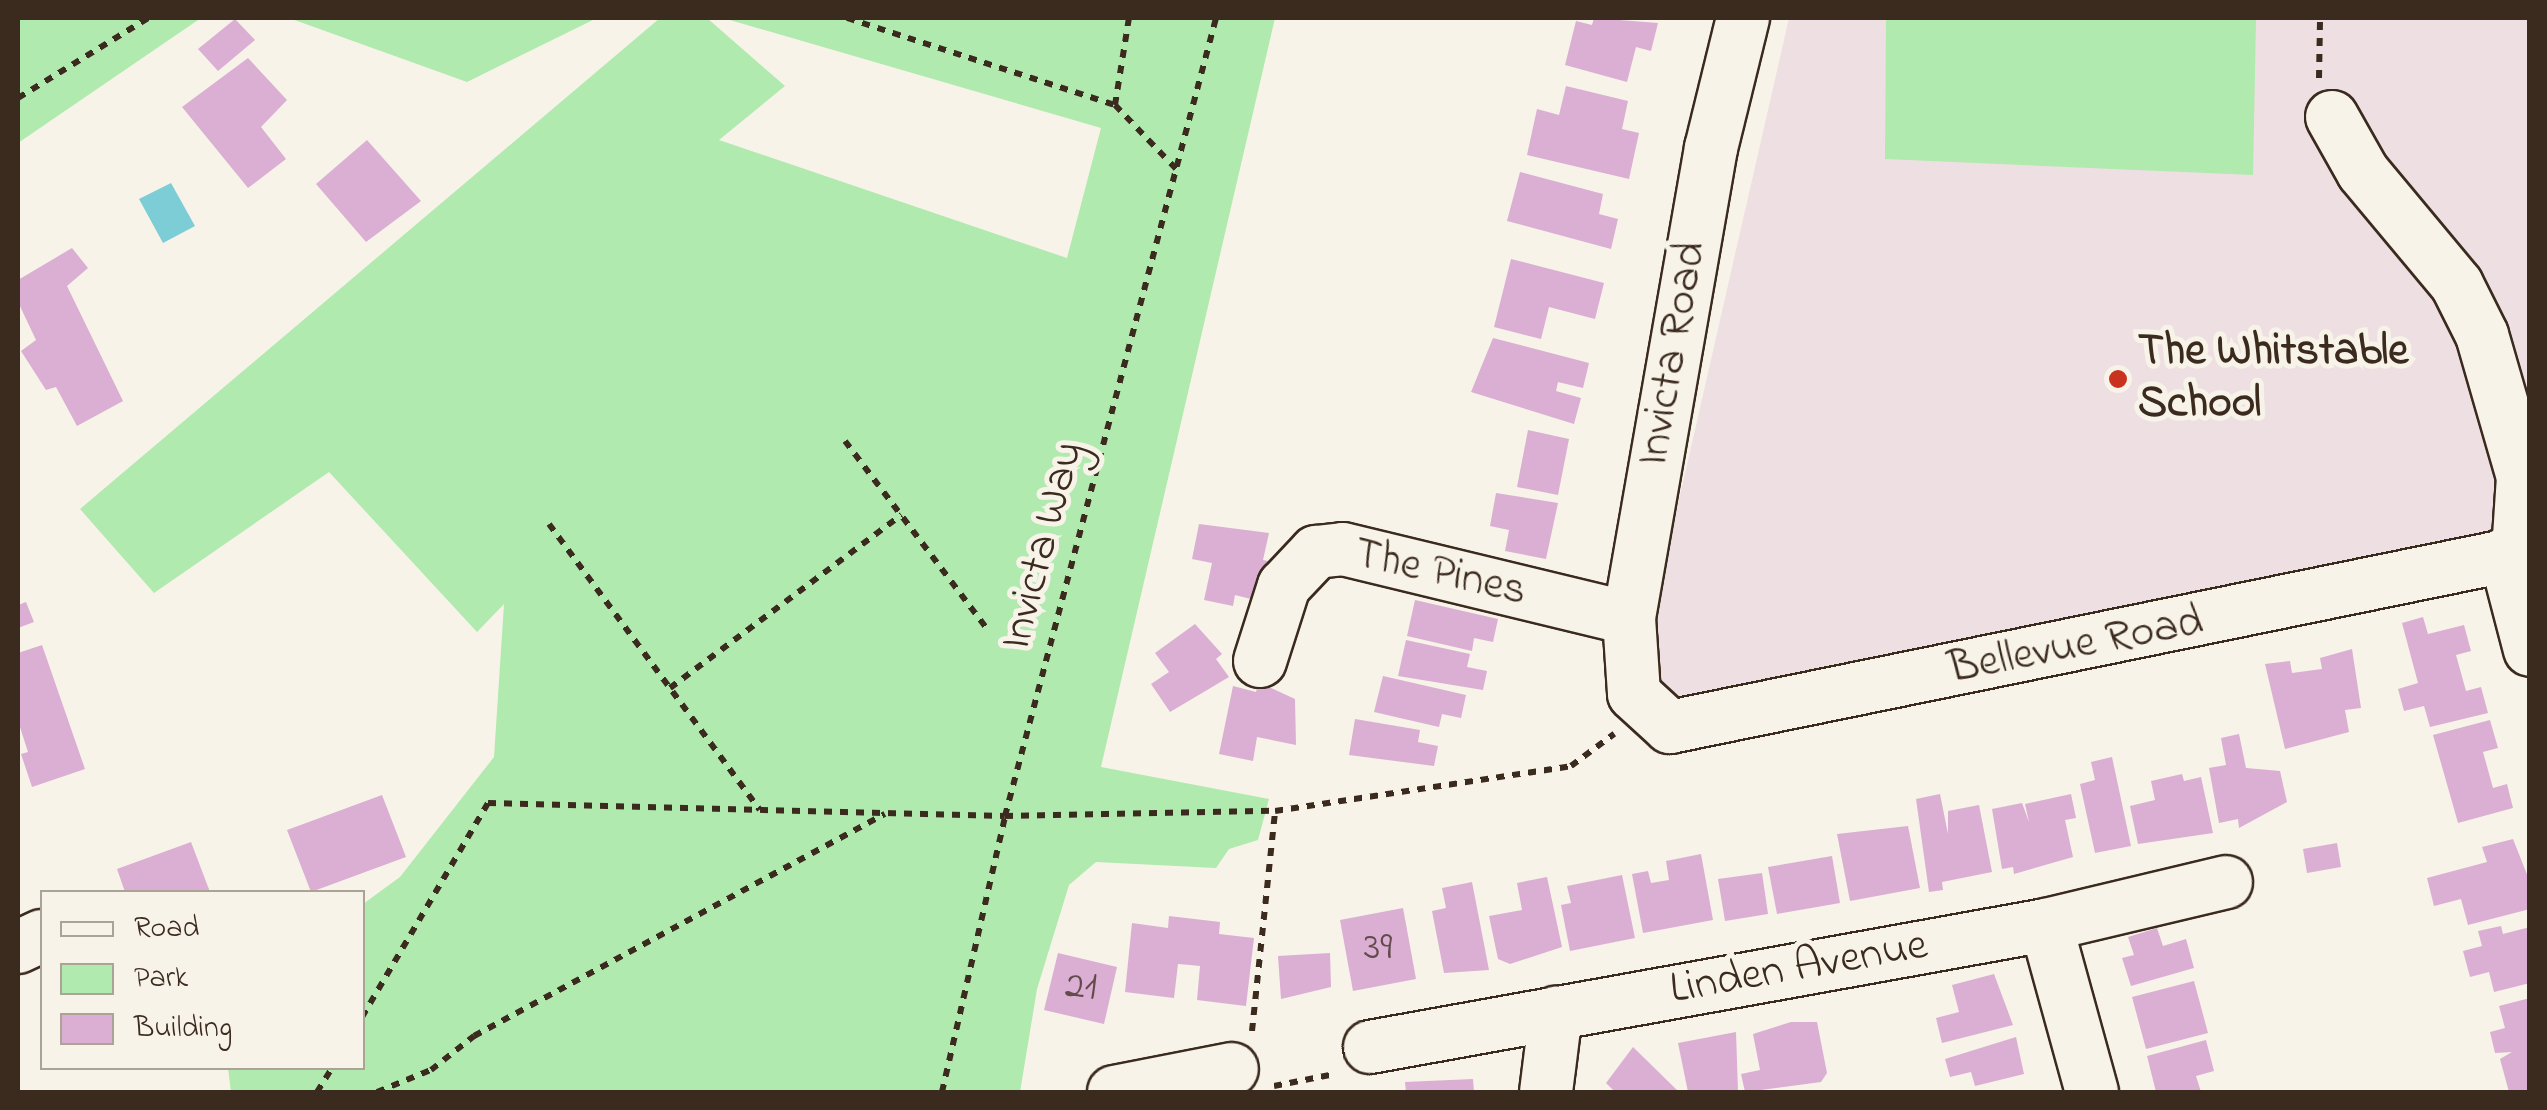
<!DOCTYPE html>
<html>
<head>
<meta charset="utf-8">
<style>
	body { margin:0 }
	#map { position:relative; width:2547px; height:1110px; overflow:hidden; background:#f7f3e8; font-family:"Indie Flower",sans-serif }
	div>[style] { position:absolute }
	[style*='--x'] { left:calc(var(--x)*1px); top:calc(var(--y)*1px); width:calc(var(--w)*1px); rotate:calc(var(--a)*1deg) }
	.built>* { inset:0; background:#eedfe2 }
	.green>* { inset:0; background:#b0eaae }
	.water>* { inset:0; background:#7dcdd7 }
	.building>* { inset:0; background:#daafd3 }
	.path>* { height:6px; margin-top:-3px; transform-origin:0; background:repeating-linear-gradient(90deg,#3b2a1e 0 8px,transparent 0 16px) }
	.roads { filter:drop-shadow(2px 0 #3b2a1e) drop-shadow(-2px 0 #3b2a1e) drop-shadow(0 2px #3b2a1e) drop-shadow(0 -2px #3b2a1e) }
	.minor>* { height:52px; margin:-26px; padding:0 26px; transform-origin:26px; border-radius:26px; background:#f7f3e8 }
	.dots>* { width:28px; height:28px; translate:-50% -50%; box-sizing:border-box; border:5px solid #f7f3e8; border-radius:50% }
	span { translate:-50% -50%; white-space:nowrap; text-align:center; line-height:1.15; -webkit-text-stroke:10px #f7f3e8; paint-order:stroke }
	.number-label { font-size:40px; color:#634b4b }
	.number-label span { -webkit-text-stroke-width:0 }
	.poi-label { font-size:45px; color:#3b2a1e; font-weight:700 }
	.left { translate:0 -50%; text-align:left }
	.street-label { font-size:45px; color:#3b2a1e }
	.frame { position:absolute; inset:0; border:20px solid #3b2a1e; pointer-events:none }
	.legend { position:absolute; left:40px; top:890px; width:325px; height:180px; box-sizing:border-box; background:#f7f3e8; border:2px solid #aca397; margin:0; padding:12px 18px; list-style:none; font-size:30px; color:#3b2a1e }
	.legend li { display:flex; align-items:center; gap:20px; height:50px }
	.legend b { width:50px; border:2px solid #aca397 }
</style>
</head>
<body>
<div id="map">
	<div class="built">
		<i style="clip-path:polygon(1789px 18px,2529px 18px,2529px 534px,1686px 705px,1653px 677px,1647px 640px)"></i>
	</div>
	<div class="green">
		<i style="clip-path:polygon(18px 18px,201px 18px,18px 143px)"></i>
		<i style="clip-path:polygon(289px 18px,597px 18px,467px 82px)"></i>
		<i style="clip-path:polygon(660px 18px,707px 18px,785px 86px,719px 140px,1067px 258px,1101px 128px,723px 18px,1275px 18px,1101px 767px,1269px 799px,1258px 840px,1229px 849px,1216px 868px,1096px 862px,1069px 885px,1037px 989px,1020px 1092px,231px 1092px,228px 1068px,362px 1068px,363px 904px,400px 877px,494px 757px,504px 604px,477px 632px,329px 472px,154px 593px,80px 509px)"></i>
		<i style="clip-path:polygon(1886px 18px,2256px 18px,2253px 175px,1885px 159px)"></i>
	</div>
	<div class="water">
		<i style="clip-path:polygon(171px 183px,195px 226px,163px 243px,139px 199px)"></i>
	</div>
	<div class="building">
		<i style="clip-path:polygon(1594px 18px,1658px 23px,1651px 51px,1636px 47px,1627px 82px,1565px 65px,1576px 21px,1592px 25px)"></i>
		<i style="clip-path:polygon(235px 19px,255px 40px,218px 71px,198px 49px)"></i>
		<i style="clip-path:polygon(248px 58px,287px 100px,261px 127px,286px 159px,248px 188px,182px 107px)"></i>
		<i style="clip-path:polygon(1566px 86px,1628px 101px,1622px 129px,1639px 133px,1629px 179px,1527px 155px,1537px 109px,1559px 115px)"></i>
		<i style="clip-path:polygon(367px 140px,421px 201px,366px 242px,316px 184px)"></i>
		<i style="clip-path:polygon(1520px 172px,1603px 194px,1599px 214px,1618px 219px,1611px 249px,1507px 221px)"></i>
		<i style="clip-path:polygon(72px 248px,88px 268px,67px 286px,123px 401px,77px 426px,56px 387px,46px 390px,21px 351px,36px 340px,18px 302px,18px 280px)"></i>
		<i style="clip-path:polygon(1511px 259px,1604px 283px,1595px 319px,1549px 307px,1541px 339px,1494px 327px)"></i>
		<i style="clip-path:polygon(1493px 338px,1589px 363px,1583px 388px,1558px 382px,1556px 391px,1581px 398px,1574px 424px,1471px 392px)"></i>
		<i style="clip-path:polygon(1528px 430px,1569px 439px,1558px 495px,1517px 487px)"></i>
		<i style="clip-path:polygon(1496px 493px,1558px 503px,1546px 559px,1505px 551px,1509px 530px,1490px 526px)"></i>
		<i style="clip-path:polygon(1199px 524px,1269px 533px,1263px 560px,1273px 562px,1255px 600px,1235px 595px,1233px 606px,1204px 600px,1212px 563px,1192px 559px)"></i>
		<i style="clip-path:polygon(1415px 600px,1498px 619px,1493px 642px,1474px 638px,1472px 651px,1407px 636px)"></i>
		<i style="clip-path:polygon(26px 602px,34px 622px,18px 628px,18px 605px)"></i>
		<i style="clip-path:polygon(2423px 617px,2428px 634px,2464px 625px,2471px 651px,2456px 655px,2466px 691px,2481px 687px,2488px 713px,2430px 727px,2424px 706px,2404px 711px,2398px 689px,2418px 683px,2402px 623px)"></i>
		<i style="clip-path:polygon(1195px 624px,1222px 654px,1216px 659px,1229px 677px,1170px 712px,1151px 684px,1169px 672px,1155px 653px)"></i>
		<i style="clip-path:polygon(1406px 640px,1470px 654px,1467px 667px,1487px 671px,1483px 690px,1398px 676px)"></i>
		<i style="clip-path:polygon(42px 645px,85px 769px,32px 787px,21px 754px,28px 752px,18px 721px,18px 653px)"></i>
		<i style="clip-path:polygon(2352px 649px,2361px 708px,2345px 710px,2349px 732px,2285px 749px,2265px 664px,2290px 661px,2292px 673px,2322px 669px,2320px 658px)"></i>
		<i style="clip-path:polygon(1383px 676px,1466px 695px,1461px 718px,1442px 714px,1439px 727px,1374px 712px)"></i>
		<i style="clip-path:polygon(1258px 682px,1295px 699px,1296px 745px,1257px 737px,1253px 761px,1219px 754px,1233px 686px,1256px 692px)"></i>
		<i style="clip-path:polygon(1355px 719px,1420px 730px,1418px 742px,1438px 746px,1434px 766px,1349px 755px)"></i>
		<i style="clip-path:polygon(2490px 720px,2498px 748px,2483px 752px,2493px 788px,2507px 784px,2513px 808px,2458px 823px,2433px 735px)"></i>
		<i style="clip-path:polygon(2239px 734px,2246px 768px,2280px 771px,2287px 802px,2239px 828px,2238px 819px,2219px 823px,2209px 768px,2226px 765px,2221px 738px)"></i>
		<i style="clip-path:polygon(2112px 757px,2131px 846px,2095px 853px,2080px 784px,2095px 780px,2091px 762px)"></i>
		<i style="clip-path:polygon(2182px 774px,2184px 781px,2201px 777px,2213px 833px,2138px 844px,2130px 806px,2155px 800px,2151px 781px)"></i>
		<i style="clip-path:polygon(1940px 794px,1948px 834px,1948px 811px,1979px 805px,1992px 872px,1942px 882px,1943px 890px,1929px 892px,1916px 799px)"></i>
		<i style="clip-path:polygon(2071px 794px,2076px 818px,2065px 820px,2073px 857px,2014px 874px,2013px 867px,2002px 869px,1992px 809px,2022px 803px,2029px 822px,2025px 804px)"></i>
		<i style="clip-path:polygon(382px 795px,406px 857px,311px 892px,287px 830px)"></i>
		<i style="clip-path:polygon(1908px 826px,1920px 888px,1850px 901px,1837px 834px)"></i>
		<i style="clip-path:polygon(2513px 839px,2530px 882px,2530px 909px,2468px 925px,2461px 899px,2434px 906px,2427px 878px,2487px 862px,2482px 847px)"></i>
		<i style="clip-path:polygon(191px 842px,210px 892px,125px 892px,117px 869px)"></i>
		<i style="clip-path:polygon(2337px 843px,2341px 867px,2307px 873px,2303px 849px)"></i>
		<i style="clip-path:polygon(1701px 854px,1713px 920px,1643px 933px,1632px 874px,1648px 871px,1651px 883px,1669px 880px,1666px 861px)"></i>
		<i style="clip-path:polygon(1832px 856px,1840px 903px,1777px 914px,1768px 867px)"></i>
		<i style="clip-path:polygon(1762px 873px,1768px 914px,1725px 921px,1718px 879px)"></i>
		<i style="clip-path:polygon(1622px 875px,1635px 938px,1570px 951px,1561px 905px,1571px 903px,1567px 886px)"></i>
		<i style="clip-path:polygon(1547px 877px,1562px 947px,1510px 964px,1498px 959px,1489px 916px,1522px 910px,1517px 883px)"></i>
		<i style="clip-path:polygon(1472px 882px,1489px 970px,1444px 973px,1432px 911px,1446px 908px,1442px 888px)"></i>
		<i style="clip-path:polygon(1403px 908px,1416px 979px,1353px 991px,1340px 920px)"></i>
		<i style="clip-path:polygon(1169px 916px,1220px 922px,1219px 934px,1254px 938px,1246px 1006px,1197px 1000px,1200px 966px,1190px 965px,1178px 964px,1174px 998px,1125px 992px,1132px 923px,1168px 928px)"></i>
		<i style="clip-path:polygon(2501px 926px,2503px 934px,2530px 927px,2530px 983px,2494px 992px,2489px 972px,2470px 977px,2463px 951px,2482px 946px,2478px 931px)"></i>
		<i style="clip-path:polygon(2157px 928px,2163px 946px,2186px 939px,2194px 968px,2131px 986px,2122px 958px,2134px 955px,2128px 937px)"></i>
		<i style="clip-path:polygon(1058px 953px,1117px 967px,1104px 1024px,1044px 1010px)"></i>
		<i style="clip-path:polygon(1330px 953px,1331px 987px,1281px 999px,1278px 956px)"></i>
		<i style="clip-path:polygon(1994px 974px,2013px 1025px,1942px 1043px,1936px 1018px,1959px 1012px,1952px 985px)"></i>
		<i style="clip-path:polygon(2194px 981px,2208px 1033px,2146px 1049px,2132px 997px)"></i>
		<i style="clip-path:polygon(2530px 998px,2530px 1092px,2509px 1092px,2500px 1059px,2512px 1052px,2495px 1053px,2490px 1032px,2505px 1028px,2499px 1006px)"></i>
		<i style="clip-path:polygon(1791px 1022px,1817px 1022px,1827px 1073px,1821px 1082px,1745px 1092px,1741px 1074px,1760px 1070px,1753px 1034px)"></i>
		<i style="clip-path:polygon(1736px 1032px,1738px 1092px,1688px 1092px,1678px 1043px)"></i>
		<i style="clip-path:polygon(2016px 1037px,2024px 1074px,1975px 1086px,1971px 1072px,1950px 1077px,1945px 1059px)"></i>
		<i style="clip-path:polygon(2206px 1040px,2214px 1071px,2196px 1076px,2201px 1092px,2156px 1092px,2147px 1056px)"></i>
		<i style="clip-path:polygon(1633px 1047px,1679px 1092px,1615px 1092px,1606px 1083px)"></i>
		<i style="clip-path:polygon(1473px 1079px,1474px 1092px,1406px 1092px,1405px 1082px)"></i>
	</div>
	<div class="path">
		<i style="--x:847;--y:18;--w:282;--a:18"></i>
		<i style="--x:1115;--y:105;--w:91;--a:46.3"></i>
		<i style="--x:2319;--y:78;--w:60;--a:-89"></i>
		<i style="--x:18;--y:98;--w:153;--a:-31.6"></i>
		<i style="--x:1115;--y:105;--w:88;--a:-80.9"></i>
		<i style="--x:845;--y:441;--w:236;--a:52.9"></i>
		<i style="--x:549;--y:524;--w:355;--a:53.6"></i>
		<i style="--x:670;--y:688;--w:289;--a:-36.8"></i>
		<i style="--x:362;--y:1017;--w:248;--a:-59.5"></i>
		<i style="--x:488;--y:803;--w:517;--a:1.44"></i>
		<i style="--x:1005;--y:816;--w:270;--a:-1.1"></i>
		<i style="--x:1275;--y:811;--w:299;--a:-8.6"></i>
		<i style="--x:1571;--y:766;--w:54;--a:-36.7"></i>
		<i style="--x:1252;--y:1031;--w:221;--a:-84"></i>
		<i style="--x:1274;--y:1086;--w:62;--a:-11.1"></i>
		<i style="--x:317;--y:1092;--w:28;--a:-58"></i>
		<i style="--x:377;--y:1092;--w:58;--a:-22.2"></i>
		<i style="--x:431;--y:1070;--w:55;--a:-38.3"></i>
		<i style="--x:474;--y:1036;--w:467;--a:-28.4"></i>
		<i style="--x:942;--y:1092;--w:283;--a:-77.1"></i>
		<i style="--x:1005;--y:816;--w:825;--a:-75.19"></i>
	</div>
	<div class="roads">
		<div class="minor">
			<i style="--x:1743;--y:18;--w:134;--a:103.8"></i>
			<i style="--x:1711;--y:148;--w:477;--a:99.9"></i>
			<i style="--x:1629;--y:618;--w:76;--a:86.2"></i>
			<i style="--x:1634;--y:694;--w:49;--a:42.5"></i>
			<i style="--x:1670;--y:727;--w:878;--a:-11.57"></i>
			<i style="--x:2332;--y:117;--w:63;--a:60.6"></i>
			<i style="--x:2363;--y:172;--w:147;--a:50.2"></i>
			<i style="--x:2457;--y:285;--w:56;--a:63.4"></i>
			<i style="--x:2482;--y:335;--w:148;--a:73.9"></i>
			<i style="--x:2523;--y:477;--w:76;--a:93.8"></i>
			<i style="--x:2505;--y:554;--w:99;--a:75.4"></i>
			<i style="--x:1260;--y:661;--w:79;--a:-72.3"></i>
			<i style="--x:1284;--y:586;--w:47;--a:-46.7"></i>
			<i style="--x:1316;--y:552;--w:27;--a:-6"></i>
			<i style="--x:1343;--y:549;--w:294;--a:13.6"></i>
			<i style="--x:2046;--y:925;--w:173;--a:74.6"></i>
			<i style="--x:18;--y:947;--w:26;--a:-25"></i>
			<i style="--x:1370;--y:1047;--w:687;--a:-10.23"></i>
			<i style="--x:2046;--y:925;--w:185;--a:-13.4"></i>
			<i style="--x:1114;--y:1092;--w:120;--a:-11"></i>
			<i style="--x:1546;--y:1092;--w:80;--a:-82.8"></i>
		</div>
	</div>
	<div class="dots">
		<i style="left:2118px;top:379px;background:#c8321e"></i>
	</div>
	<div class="number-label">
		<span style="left:1378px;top:949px">39</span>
		<span style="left:1081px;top:988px">21</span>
	</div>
	<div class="poi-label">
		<span class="left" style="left:2138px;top:379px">The Whitstable<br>School</span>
	</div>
	<div class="street-label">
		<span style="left:1674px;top:354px;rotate:-80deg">Invicta Road</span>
		<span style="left:1044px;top:546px;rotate:-75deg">Invicta Way</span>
		<span style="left:1440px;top:574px;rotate:13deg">The Pines</span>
		<span style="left:2076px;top:647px;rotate:-11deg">Bellevue Road</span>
		<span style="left:1799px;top:969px;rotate:-10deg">Linden Avenue</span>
	</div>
	<div class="frame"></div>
	<ul class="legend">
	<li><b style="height:12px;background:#f7f3e8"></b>Road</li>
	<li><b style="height:28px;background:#b0eaae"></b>Park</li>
	<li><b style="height:28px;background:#daafd3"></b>Building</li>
	</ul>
</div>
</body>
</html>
